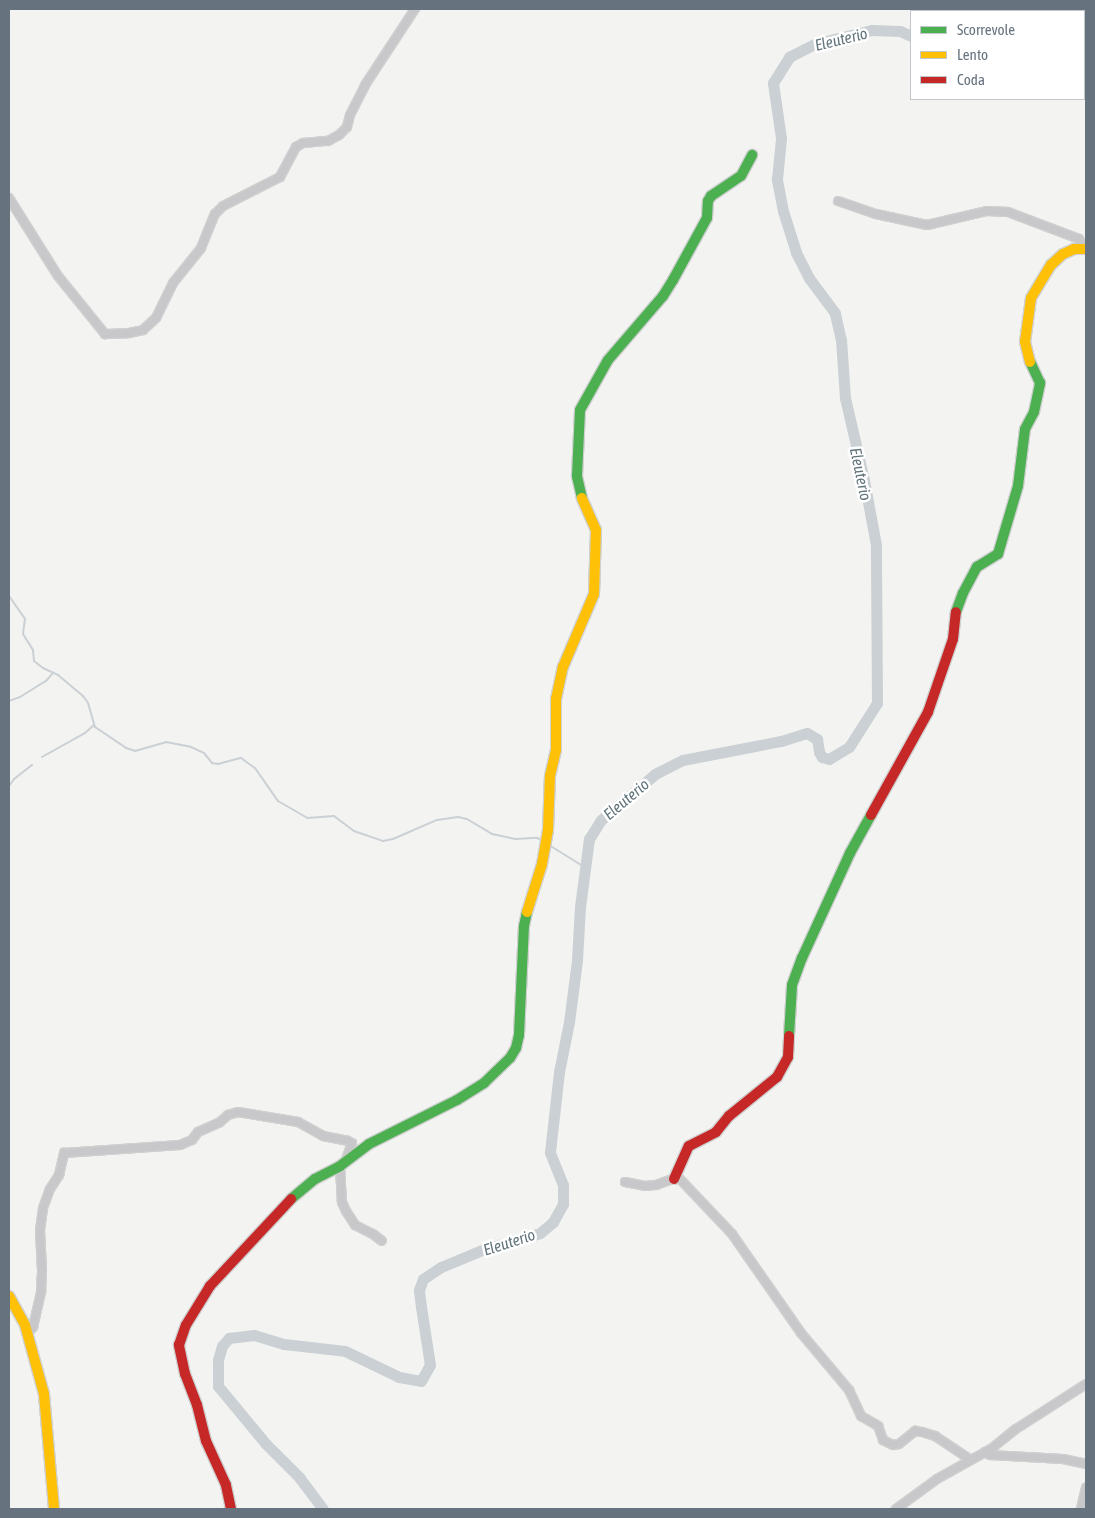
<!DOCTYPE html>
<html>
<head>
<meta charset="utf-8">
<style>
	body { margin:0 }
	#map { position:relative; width:1095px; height:1518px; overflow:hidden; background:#f3f3f2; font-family:"Asap Condensed",sans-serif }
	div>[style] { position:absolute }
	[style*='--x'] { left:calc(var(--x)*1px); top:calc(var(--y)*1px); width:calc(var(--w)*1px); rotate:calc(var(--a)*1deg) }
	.stream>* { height:2px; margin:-1px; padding:0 1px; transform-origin:1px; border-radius:1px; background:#cad0d3 }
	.river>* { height:11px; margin:-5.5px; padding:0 5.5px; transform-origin:5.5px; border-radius:5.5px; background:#cad0d3 }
	.roads { filter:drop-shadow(1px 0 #cfd0d0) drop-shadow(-1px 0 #cfd0d0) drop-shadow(0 1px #cfd0d0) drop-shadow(0 -1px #cfd0d0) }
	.street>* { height:8px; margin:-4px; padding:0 4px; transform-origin:4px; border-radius:4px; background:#c8c8ca }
	.fast>* { height:10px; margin:-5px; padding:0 5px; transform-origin:5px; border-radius:5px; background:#4caf50 }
	.slow>* { height:10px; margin:-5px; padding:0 5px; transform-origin:5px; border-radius:5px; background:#ffc107 }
	.jam>* { height:10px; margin:-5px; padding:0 5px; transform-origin:5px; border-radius:5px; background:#c62828 }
	span { translate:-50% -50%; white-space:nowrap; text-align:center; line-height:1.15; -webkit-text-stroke:5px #fff; paint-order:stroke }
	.water-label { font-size:16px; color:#62747c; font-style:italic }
	.frame { position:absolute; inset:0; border:10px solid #66737f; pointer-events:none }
	.legend { position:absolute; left:910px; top:10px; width:175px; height:90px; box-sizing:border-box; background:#fff; border:1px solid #c2c7cc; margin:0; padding:6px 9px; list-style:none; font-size:15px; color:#66737f }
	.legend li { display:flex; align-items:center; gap:10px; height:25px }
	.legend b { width:25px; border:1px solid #c2c7cc }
</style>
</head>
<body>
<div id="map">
	<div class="stream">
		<i style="--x:9;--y:596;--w:28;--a:55"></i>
		<i style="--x:25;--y:619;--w:15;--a:98"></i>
		<i style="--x:23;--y:634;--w:19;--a:58"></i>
		<i style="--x:33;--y:650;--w:11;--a:85"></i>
		<i style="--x:34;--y:661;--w:11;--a:38"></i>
		<i style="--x:43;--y:668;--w:17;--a:25"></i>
		<i style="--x:58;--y:675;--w:33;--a:40"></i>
		<i style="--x:83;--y:696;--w:9;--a:54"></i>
		<i style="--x:88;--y:703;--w:25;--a:74"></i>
		<i style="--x:95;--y:727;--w:37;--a:34"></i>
		<i style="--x:126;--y:748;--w:9;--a:18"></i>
		<i style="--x:135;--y:751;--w:32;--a:-16"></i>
		<i style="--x:166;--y:742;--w:25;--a:11"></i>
		<i style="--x:191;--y:747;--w:14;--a:25"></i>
		<i style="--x:204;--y:753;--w:13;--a:51"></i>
		<i style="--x:212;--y:763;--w:6;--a:9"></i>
		<i style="--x:218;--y:764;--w:24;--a:-15"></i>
		<i style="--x:241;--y:758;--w:17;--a:36"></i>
		<i style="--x:255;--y:768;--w:40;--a:55.1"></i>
		<i style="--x:278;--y:801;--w:34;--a:30"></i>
		<i style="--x:307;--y:818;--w:27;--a:-4"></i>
		<i style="--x:334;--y:816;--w:25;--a:37"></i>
		<i style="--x:354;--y:831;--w:31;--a:19"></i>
		<i style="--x:383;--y:841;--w:10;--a:-11"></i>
		<i style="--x:393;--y:839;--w:48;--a:-23.4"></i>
		<i style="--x:437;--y:820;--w:21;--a:-8"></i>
		<i style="--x:458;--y:817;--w:9;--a:13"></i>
		<i style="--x:467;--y:819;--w:29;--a:31"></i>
		<i style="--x:492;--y:834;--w:24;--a:12"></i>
		<i style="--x:515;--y:839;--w:22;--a:-3"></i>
		<i style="--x:537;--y:838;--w:7;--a:27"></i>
		<i style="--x:9;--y:701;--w:12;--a:-20"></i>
		<i style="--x:20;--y:697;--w:31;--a:-32"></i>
		<i style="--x:46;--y:681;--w:11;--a:-49"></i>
		<i style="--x:42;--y:757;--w:49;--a:-29.2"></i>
		<i style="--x:85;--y:733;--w:12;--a:-42"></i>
		<i style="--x:9;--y:786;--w:9;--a:-54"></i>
		<i style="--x:14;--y:779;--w:23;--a:-38"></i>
		<i style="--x:549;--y:845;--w:44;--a:31.9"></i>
	</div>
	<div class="river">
		<i style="--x:1019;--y:11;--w:3;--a:-45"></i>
		<i style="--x:323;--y:1509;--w:39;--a:-127"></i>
		<i style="--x:300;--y:1478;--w:48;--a:-135"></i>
		<i style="--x:266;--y:1444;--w:75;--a:-129.6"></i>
		<i style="--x:218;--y:1386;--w:26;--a:-90"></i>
		<i style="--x:218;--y:1360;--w:15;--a:-74"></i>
		<i style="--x:222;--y:1346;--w:11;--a:-49"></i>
		<i style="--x:229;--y:1338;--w:25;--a:-7"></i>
		<i style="--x:254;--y:1335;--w:31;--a:17"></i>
		<i style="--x:284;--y:1344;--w:61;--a:6.5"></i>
		<i style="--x:345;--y:1351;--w:60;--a:25.7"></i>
		<i style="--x:399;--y:1377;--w:22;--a:10"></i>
		<i style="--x:421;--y:1381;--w:18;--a:-61"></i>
		<i style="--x:430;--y:1365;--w:59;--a:-98.8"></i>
		<i style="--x:421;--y:1307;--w:17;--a:-97"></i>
		<i style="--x:419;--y:1290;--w:12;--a:-70"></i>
		<i style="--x:423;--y:1279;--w:22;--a:-34"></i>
		<i style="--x:441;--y:1267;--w:44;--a:-22.5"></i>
		<i style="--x:482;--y:1250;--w:60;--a:-16.3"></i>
		<i style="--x:540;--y:1233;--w:17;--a:-40"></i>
		<i style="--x:553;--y:1222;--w:21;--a:-61"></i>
		<i style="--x:563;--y:1204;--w:19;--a:-90"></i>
		<i style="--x:563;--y:1185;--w:35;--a:-112"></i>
		<i style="--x:550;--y:1152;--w:81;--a:-83.6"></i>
		<i style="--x:559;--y:1072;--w:51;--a:-78.7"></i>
		<i style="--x:569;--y:1022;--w:63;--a:-82.6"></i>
		<i style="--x:577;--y:960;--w:53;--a:-86.8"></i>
		<i style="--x:580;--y:907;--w:69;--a:-82.5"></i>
		<i style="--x:589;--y:839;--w:22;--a:-58"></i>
		<i style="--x:601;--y:820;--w:71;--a:-40.4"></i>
		<i style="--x:655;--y:774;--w:31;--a:-27"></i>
		<i style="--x:683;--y:760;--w:100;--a:-11"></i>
		<i style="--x:781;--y:741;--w:27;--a:-17"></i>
		<i style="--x:807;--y:733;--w:12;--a:31"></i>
		<i style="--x:817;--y:739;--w:13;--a:81"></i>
		<i style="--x:819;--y:752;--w:6;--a:59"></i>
		<i style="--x:822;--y:757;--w:7;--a:16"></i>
		<i style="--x:829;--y:759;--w:23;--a:-31"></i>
		<i style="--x:849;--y:747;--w:52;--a:-57.5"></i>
		<i style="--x:877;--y:703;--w:158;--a:-90.4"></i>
		<i style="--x:876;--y:545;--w:66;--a:-100.5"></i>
		<i style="--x:864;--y:480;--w:84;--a:-103"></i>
		<i style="--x:845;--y:398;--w:58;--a:-93.9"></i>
		<i style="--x:841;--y:340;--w:28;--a:-103"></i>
		<i style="--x:835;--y:313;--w:44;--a:-126.6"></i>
		<i style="--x:809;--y:278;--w:29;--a:-117"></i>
		<i style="--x:796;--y:252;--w:43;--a:-107.6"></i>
		<i style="--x:783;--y:211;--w:33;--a:-101"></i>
		<i style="--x:777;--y:179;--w:41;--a:-84.4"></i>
		<i style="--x:781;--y:138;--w:56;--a:-98.3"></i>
		<i style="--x:773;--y:83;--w:31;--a:-58"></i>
		<i style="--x:789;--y:57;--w:31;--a:-27"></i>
		<i style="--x:817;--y:43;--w:57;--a:-13.3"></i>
		<i style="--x:872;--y:30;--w:28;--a:2"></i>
		<i style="--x:900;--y:31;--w:12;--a:24"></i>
	</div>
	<div class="roads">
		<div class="street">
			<i style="--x:1084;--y:18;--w:4;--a:-56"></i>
			<i style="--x:1084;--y:48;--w:5;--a:68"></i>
			<i style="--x:9;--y:198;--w:92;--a:57.9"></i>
			<i style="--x:58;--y:276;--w:75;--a:51"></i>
			<i style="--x:105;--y:334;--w:24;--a:-2"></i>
			<i style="--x:129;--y:333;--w:14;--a:-12"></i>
			<i style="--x:143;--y:330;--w:18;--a:-43"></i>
			<i style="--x:156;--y:318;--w:39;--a:-64"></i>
			<i style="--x:173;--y:283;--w:45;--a:-51.3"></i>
			<i style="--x:201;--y:248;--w:37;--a:-68"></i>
			<i style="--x:215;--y:214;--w:11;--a:-45"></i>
			<i style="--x:223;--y:206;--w:64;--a:-27"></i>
			<i style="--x:280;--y:177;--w:34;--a:-62"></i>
			<i style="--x:296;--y:147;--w:8;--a:-30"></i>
			<i style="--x:303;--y:143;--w:25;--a:-5"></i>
			<i style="--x:328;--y:141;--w:13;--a:-29"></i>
			<i style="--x:339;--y:135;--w:11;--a:-45"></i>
			<i style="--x:347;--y:127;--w:12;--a:-76"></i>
			<i style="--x:350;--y:115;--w:34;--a:-63"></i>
			<i style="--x:365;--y:85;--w:91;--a:-56.7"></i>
			<i style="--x:838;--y:201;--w:40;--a:18.9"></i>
			<i style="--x:876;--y:214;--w:52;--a:12.2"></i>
			<i style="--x:927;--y:225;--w:62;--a:-13.1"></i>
			<i style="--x:987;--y:211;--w:21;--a:3"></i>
			<i style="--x:1008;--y:212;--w:76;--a:20.8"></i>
			<i style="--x:1079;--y:239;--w:10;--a:61"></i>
			<i style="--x:340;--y:1166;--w:36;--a:87"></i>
			<i style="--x:342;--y:1202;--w:10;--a:66"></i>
			<i style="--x:346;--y:1211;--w:17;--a:57"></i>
			<i style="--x:355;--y:1225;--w:20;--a:27"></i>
			<i style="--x:373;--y:1234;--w:11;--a:38"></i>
			<i style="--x:625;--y:1182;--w:20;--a:11"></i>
			<i style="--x:645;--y:1186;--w:11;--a:-5"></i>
			<i style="--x:656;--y:1185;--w:23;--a:-20"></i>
			<i style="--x:678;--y:1177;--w:79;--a:46.5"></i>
			<i style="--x:732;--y:1234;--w:121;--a:55.1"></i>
			<i style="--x:801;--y:1333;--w:75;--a:49.9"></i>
			<i style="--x:849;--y:1390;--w:29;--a:65"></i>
			<i style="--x:861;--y:1416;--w:20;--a:30"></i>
			<i style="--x:878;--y:1426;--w:15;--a:70"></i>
			<i style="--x:883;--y:1440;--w:11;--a:27"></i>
			<i style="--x:893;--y:1445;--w:6;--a:-9"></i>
			<i style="--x:899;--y:1444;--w:21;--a:-39"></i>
			<i style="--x:915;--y:1431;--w:7;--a:8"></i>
			<i style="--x:922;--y:1432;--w:14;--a:17"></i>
			<i style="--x:935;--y:1436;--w:43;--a:33.7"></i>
			<i style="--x:28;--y:1333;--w:8;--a:-50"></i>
			<i style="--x:33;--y:1327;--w:37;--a:-77"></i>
			<i style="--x:41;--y:1291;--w:21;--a:-87"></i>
			<i style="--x:42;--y:1270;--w:40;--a:-92.9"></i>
			<i style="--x:40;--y:1230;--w:22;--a:-82"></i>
			<i style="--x:43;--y:1208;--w:20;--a:-70"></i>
			<i style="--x:50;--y:1189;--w:17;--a:-57"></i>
			<i style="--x:59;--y:1175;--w:23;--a:-77"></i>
			<i style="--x:64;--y:1153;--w:116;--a:-3.9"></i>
			<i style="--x:180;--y:1145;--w:13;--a:-23"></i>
			<i style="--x:192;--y:1140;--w:10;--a:-53"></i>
			<i style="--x:198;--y:1132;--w:24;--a:-24"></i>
			<i style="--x:220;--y:1122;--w:11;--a:-41"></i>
			<i style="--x:228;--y:1115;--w:10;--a:-17"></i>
			<i style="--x:238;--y:1112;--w:61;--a:9.5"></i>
			<i style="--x:298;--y:1122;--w:29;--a:29"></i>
			<i style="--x:323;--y:1136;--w:25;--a:11"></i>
			<i style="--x:348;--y:1141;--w:4;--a:27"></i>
			<i style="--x:352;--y:1143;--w:20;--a:110"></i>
			<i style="--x:985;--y:1452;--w:6;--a:31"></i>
			<i style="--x:990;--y:1455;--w:73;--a:3.1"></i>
			<i style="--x:1063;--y:1459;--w:24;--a:12"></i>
			<i style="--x:896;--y:1509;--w:51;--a:-36.2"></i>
			<i style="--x:937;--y:1479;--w:62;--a:-29.1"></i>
			<i style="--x:991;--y:1449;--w:32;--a:-39"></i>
			<i style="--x:1016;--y:1429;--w:83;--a:-32.7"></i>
			<i style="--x:1081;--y:1509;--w:22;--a:-77"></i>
		</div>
		<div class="fast">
			<i style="--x:582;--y:498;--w:23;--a:-103"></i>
			<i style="--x:577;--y:476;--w:66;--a:-87.4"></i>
			<i style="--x:580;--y:410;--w:57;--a:-60.8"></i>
			<i style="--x:608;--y:360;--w:84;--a:-49.3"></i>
			<i style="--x:663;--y:296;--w:19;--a:-58"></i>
			<i style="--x:673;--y:280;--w:71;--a:-61.3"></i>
			<i style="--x:707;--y:218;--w:17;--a:-87"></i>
			<i style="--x:708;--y:201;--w:6;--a:-59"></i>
			<i style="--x:711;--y:196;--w:36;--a:-34"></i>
			<i style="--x:741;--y:176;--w:24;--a:-62"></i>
			<i style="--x:956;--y:612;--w:20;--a:-70"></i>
			<i style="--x:963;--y:593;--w:30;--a:-62"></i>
			<i style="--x:977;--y:567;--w:25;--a:-32"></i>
			<i style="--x:998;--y:554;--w:71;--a:-73.6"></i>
			<i style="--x:1018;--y:486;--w:57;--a:-83"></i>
			<i style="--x:1025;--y:429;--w:19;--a:-62"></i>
			<i style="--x:1034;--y:412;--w:30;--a:-78"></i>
			<i style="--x:1040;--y:383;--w:23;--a:-115"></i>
			<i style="--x:789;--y:1036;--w:51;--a:-86.6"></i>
			<i style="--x:792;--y:985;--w:29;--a:-70"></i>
			<i style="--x:802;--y:958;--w:115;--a:-65.4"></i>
			<i style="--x:850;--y:853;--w:43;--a:-61.1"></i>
			<i style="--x:291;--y:1199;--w:31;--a:-40"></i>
			<i style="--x:315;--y:1179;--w:28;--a:-27"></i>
			<i style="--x:340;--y:1166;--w:36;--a:-37"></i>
			<i style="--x:369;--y:1144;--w:98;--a:-26.6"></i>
			<i style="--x:457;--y:1100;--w:32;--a:-32"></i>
			<i style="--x:484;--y:1083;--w:36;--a:-44"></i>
			<i style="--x:510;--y:1058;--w:12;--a:-59"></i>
			<i style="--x:516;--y:1048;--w:13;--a:-77"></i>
			<i style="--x:519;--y:1035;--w:109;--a:-87.4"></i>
			<i style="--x:524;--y:926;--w:14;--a:-78"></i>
		</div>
		<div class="slow">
			<i style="--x:1030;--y:362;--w:21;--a:-104"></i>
			<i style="--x:1025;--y:342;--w:44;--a:-82.2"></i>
			<i style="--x:1031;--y:298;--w:39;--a:-59"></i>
			<i style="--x:1051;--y:265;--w:16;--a:-43"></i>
			<i style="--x:1063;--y:254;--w:12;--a:-24"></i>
			<i style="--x:1074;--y:249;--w:12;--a:0"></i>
			<i style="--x:527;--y:912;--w:50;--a:-72.6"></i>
			<i style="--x:542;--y:864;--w:35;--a:-80"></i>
			<i style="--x:548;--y:830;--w:54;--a:-87.9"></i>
			<i style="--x:550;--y:776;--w:27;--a:-77"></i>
			<i style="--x:556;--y:750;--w:51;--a:-90"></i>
			<i style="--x:556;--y:699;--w:33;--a:-78"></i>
			<i style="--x:563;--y:667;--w:79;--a:-67"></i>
			<i style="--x:594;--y:594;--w:64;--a:-88.2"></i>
			<i style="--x:596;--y:530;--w:35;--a:-114"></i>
			<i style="--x:9;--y:1296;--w:33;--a:61"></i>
			<i style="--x:25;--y:1325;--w:72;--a:74.6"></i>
			<i style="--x:44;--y:1394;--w:115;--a:85"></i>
		</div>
		<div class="jam">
			<i style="--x:871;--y:815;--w:118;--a:-61"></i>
			<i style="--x:928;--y:712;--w:77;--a:-71.1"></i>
			<i style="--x:953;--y:639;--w:27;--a:-84"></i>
			<i style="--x:674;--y:1179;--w:36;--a:-66"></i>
			<i style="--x:689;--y:1146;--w:30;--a:-27"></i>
			<i style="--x:716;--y:1132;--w:21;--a:-51"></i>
			<i style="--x:729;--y:1116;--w:62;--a:-39.1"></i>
			<i style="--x:777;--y:1077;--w:23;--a:-61"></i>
			<i style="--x:788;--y:1057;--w:21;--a:-87"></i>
			<i style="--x:231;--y:1509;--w:25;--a:-102"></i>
			<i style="--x:226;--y:1485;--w:48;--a:-114.4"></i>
			<i style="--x:206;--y:1441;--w:37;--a:-104"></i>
			<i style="--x:197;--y:1405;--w:33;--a:-111"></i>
			<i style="--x:185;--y:1374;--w:30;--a:-102"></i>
			<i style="--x:179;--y:1345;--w:21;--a:-71"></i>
			<i style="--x:186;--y:1325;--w:46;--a:-58.4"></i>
			<i style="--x:210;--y:1286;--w:119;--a:-47"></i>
		</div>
	</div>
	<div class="water-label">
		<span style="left:841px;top:39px;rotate:-14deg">Eleuterio</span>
		<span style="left:861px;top:474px;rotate:78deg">Eleuterio</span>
		<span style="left:626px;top:799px;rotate:-40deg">Eleuterio</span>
		<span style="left:509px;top:1242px;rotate:-18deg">Eleuterio</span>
	</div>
	<div class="frame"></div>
	<ul class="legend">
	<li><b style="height:6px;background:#4caf50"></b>Scorrevole</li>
	<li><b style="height:6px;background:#ffc107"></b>Lento</li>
	<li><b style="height:6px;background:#c62828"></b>Coda</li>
	</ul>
</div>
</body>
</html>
